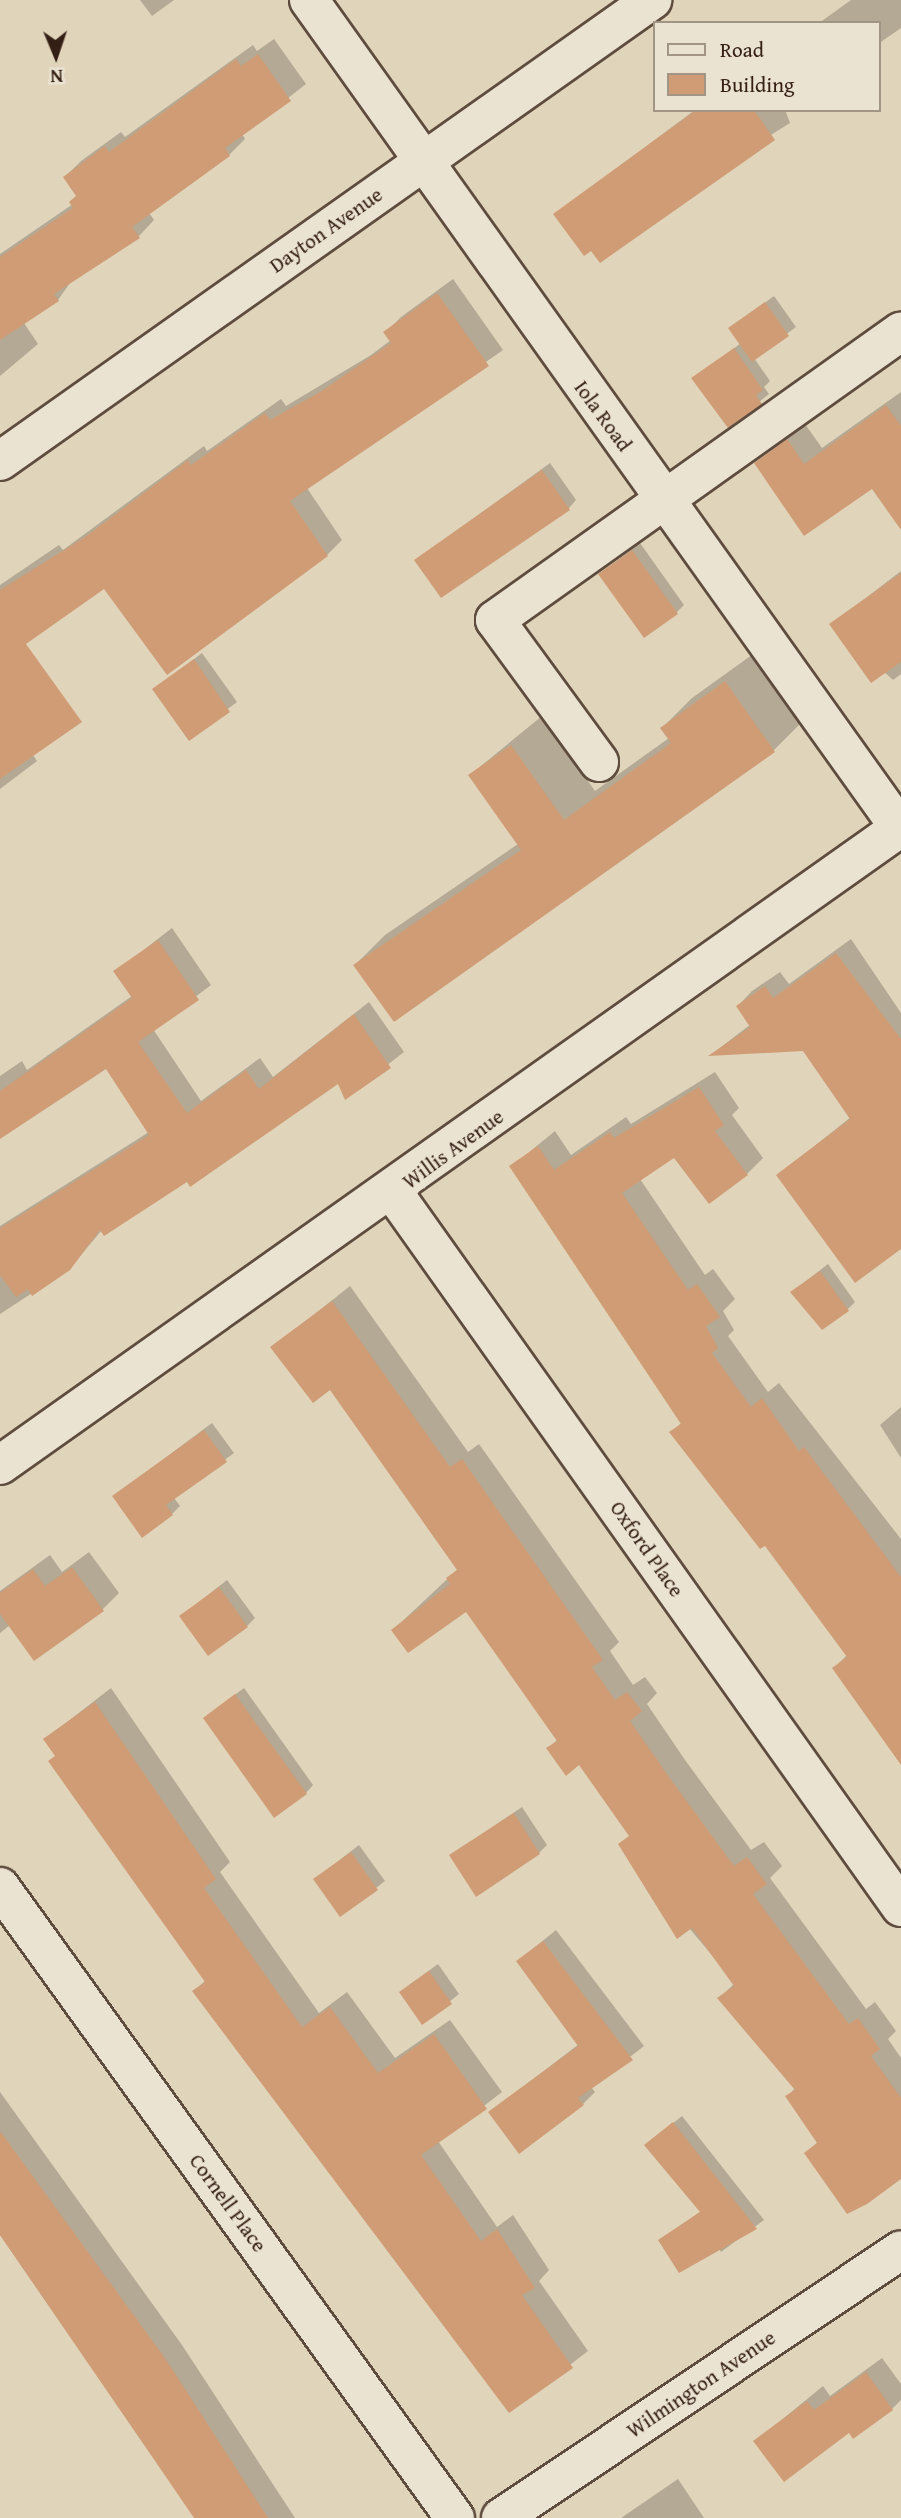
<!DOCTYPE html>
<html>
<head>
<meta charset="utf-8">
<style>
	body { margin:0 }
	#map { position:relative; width:901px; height:2518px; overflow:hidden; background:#e0d4ba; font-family:"Gentium Book Plus",serif }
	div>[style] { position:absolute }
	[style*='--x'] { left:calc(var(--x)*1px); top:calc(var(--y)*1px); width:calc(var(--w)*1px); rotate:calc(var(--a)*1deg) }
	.shadow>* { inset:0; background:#0003 }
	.building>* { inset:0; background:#d09c75 }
	.roads { filter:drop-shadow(2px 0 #5e4c3e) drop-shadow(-2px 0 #5e4c3e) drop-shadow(0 2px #5e4c3e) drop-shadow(0 -2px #5e4c3e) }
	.minor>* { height:38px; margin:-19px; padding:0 19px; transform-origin:19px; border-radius:19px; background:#ebe3d2 }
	span { translate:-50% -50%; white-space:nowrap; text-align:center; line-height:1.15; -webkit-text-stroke:7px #ebe3d2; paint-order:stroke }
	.street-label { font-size:21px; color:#331f14 }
	.legend { position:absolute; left:653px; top:21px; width:228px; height:91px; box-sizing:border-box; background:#ebe3d2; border:2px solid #a19586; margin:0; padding:9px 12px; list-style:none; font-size:21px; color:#331f14 }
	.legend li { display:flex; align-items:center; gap:14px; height:35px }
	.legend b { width:35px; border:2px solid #a19586 }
	.north { position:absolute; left:21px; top:21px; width:70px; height:70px; -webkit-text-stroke:5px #ebe3d2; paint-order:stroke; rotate:178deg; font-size:19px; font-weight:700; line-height:28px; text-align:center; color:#331f14 }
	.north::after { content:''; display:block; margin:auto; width:24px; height:32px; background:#331f14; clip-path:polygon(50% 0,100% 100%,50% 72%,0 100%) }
</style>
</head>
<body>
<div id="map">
	<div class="shadow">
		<i style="clip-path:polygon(140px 0,174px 0,152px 16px)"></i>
		<i style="clip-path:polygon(851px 0,901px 0,901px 28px,878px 44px,878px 23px,819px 23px)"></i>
		<i style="clip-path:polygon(274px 39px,306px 84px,242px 134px,245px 139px,229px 155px,149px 213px,154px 220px,139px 236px,72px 280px,58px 300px,24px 323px,38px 344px,0 376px,0 254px,73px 204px,78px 195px,65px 177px,81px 161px,121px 132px,125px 137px,253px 45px,257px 51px)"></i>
		<i style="clip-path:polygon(695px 110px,785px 110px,790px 123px,591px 248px,555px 214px)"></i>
		<i style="clip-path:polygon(453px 279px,503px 350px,307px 488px,342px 540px,327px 555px,104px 587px,0 662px,0 585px,59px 545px,63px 550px,204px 446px,207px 451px,281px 399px,286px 406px,371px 355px,391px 340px,386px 332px,401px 317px)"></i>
		<i style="clip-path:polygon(774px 296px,796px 327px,754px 358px,770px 381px,764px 387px,769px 394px,728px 426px,693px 379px,741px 343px,730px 328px)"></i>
		<i style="clip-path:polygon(901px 392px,901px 527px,872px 487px,756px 464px,805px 424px,822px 448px)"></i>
		<i style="clip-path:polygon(550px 463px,576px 500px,569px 508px,416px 560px)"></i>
		<i style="clip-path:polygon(640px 543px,684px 605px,676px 613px,601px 574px)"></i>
		<i style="clip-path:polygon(901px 571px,901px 674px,893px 680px,832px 624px)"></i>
		<i style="clip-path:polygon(756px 652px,804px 720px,774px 750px,394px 1019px,355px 965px,385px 935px,518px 844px,470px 775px,542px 716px,595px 791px,669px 738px,662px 728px,692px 698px)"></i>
		<i style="clip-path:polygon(202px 653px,237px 702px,189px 738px,154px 689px)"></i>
		<i style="clip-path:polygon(17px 732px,37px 761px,0 789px,0 744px)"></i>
		<i style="clip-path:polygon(172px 928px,211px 985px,153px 1029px,201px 1101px,260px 1058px,273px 1077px,369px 1002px,404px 1052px,345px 1098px,338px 1082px,102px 1230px,69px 1269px,0 1314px,0 1226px,149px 1132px,106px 1067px,0 1137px,0 1076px,22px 1061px,27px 1070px,132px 996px,115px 972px)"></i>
		<i style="clip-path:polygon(851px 939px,901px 1013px,901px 1246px,778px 1175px,851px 1117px,804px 1049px,712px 1054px,751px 1024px,738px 1006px,752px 991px,780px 972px,789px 984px)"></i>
		<i style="clip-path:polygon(715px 1072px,739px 1108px,732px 1115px,763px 1158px,747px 1174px,675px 1155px,640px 1179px,705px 1275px,713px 1269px,735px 1299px,723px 1311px,734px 1330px,728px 1336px,768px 1392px,779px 1383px,901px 1539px,901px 1759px,834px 1668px,847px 1655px,766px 1543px,672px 1432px,682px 1422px,511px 1167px,555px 1131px,571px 1155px,626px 1117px,631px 1124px)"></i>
		<i style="clip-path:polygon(828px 1264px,855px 1302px,848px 1309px,792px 1292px)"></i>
		<i style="clip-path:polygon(350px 1286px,468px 1452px,479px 1444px,619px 1642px,610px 1651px,633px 1685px,645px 1677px,657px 1693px,647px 1704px,685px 1760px,751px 1850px,764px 1842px,782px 1866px,770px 1878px,866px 2009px,875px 2002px,896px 2031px,888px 2039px,901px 2058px,901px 2176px,806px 2153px,818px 2142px,787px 2097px,795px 2088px,719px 1998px,735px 1983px,620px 1845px,630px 1835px,579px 1762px,549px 1748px,558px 1739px,467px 1609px,393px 1630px,458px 1569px,331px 1388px,273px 1347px)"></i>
		<i style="clip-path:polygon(901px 1407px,901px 1458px,880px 1425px)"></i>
		<i style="clip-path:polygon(212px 1423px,234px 1453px,174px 1498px,180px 1506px,172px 1514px,114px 1496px)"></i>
		<i style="clip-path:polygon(89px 1552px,119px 1593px,103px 1609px,34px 1658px,10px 1625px,0 1633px,0 1591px,50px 1555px,62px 1572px)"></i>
		<i style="clip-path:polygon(227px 1580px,255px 1618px,247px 1626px,181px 1616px)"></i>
		<i style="clip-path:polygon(111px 1688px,230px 1862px,220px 1872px,319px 2013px,347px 1992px,395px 2058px,450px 2020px,502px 2092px,438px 2141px,497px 2227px,513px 2215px,549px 2270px,539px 2281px,588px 2351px,510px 2411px,194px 1991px,206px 1980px,45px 1739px)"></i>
		<i style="clip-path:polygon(244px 1688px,313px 1785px,306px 1793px,213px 1711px)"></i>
		<i style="clip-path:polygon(522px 1807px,547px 1845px,539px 1853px,451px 1855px)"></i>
		<i style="clip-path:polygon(359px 1845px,385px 1881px,341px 1915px,315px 1879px)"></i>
		<i style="clip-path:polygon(556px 1930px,644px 2046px,591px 2087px,595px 2092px,583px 2104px,490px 2112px,579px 2044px,518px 1961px)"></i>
		<i style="clip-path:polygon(438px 1964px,459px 1994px,423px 2023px,409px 1985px)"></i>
		<i style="clip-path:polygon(0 2092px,182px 2345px,295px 2518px,196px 2518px,0 2235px)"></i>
		<i style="clip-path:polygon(682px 2116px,764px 2220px,721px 2252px,717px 2245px,661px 2240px,701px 2211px,646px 2145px)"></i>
		<i style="clip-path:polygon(882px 2358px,901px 2384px,901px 2400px,892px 2409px,849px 2431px,756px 2441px,823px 2386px,830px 2396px)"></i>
		<i style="clip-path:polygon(678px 2479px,704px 2518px,621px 2518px)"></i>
	</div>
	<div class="building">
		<i style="clip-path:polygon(258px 54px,291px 101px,225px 148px,230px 156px,132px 227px,140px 238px,54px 294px,59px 301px,0 340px,0 257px,73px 208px,69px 202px,76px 196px,63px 177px,105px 146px,109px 152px,236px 59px,241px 66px)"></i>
		<i style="clip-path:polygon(696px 110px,754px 110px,775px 140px,600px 263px,591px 251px,584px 256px,553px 214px)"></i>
		<i style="clip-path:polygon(437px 293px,489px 366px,290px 501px,328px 556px,167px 675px,104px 589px,26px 644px,82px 722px,0 779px,0 590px,85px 537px,188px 460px,191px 465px,265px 413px,270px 420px,320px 392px,391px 343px,383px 332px)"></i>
		<i style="clip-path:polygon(765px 302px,789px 336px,752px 362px,728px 328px)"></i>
		<i style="clip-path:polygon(734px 348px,763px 390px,756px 395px,762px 404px,728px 428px,691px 378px)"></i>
		<i style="clip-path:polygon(886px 405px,901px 426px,901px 530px,872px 489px,804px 536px,754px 463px,787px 439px,804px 464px)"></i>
		<i style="clip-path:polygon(542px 470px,570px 510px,441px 598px,414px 560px)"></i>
		<i style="clip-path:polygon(632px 550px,678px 614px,644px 638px,598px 574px)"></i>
		<i style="clip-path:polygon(901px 573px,901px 662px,871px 683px,829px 624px)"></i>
		<i style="clip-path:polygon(194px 659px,230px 712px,189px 741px,152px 689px)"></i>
		<i style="clip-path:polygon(725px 681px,775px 752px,394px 1022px,353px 965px,521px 850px,468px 775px,511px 745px,564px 820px,671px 743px,660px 728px)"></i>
		<i style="clip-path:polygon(158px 940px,199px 1000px,138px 1042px,187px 1113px,246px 1070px,259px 1089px,354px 1014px,391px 1068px,345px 1100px,338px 1084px,190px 1187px,187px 1182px,104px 1236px,100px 1230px,70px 1270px,32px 1296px,28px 1289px,16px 1297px,0 1275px,0 1228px,149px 1135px,106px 1069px,0 1139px,0 1091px,132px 998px,113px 971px)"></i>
		<i style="clip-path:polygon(836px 953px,901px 1039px,901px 1249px,855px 1283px,776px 1175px,850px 1119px,803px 1051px,708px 1056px,750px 1027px,736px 1006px,765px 986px,773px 998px)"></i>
		<i style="clip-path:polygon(699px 1087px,724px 1125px,715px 1131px,748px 1175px,709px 1204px,674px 1158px,622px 1193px,688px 1290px,697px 1284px,720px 1317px,706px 1326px,718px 1348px,712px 1353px,751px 1407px,762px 1398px,799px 1451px,804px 1447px,901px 1577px,901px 1765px,832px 1668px,847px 1657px,765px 1546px,760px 1549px,669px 1432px,681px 1424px,509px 1166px,538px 1146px,554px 1170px,610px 1132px,614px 1138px)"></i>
		<i style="clip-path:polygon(820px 1271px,849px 1311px,822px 1330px,790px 1292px)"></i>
		<i style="clip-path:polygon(332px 1301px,450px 1467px,462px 1459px,603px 1660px,592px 1667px,615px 1700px,627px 1692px,642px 1711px,630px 1721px,669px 1777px,734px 1866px,747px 1857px,767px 1884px,753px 1894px,849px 2024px,858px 2018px,880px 2049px,871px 2056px,901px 2098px,901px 2179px,867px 2204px,847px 2214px,804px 2153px,817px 2143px,785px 2096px,795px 2090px,717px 1998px,734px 1986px,692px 1928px,677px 1939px,618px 1844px,629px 1836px,579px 1765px,566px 1776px,546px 1748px,557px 1741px,466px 1612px,408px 1653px,391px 1630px,450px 1584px,446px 1578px,457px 1570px,330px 1390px,313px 1403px,270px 1347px)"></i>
		<i style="clip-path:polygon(204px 1430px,227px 1462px,166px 1505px,173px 1515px,142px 1538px,112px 1496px)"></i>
		<i style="clip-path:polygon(72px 1567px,104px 1611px,34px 1661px,0 1614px,0 1593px,33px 1569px,45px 1586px)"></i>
		<i style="clip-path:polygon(219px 1587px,248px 1627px,208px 1656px,179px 1616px)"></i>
		<i style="clip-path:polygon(235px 1694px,307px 1794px,274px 1818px,203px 1718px)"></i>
		<i style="clip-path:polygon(95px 1702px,216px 1879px,204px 1888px,302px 2027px,330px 2007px,378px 2073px,434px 2034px,487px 2109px,421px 2155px,481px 2241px,497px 2229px,535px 2288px,522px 2295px,573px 2368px,509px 2413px,192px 1991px,205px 1982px,48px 1761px,55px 1756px,43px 1739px)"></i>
		<i style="clip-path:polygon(514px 1813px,540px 1854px,476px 1897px,449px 1855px)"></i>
		<i style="clip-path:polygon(351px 1852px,378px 1890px,340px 1917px,313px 1879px)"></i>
		<i style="clip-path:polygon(543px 1941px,633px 2060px,578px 2098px,584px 2105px,519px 2154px,488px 2112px,578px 2046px,516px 1961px)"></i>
		<i style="clip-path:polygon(429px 1971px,452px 2004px,422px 2025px,399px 1992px)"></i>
		<i style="clip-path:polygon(673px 2122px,757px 2229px,679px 2273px,658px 2240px,700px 2212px,644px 2145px)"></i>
		<i style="clip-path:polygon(0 2131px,167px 2361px,268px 2518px,194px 2518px,166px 2477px,0 2235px)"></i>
		<i style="clip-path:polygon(866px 2372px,893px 2410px,853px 2439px,849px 2433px,784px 2482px,753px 2441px,807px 2401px,814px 2410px)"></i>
	</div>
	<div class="roads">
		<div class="minor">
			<i style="--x:309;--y:0;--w:1019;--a:54.5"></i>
			<i style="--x:0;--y:461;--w:799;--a:-35.26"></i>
			<i style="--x:599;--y:762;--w:176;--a:-126.2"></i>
			<i style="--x:495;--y:620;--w:498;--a:-35.4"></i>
			<i style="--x:393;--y:1192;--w:877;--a:54.61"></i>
			<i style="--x:0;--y:1465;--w:1104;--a:-35.3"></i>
			<i style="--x:0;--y:1887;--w:778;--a:54.21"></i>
			<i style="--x:501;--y:2518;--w:481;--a:-33.8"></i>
		</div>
	</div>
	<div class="street-label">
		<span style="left:326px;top:230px;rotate:-35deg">Dayton Avenue</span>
		<span style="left:603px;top:416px;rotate:54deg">Iola Road</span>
		<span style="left:453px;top:1149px;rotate:-36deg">Willis Avenue</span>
		<span style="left:647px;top:1549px;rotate:55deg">Oxford Place</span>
		<span style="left:228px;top:2203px;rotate:54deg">Cornell Place</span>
		<span style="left:701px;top:2384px;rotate:-34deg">Wilmington Avenue</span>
	</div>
	<ul class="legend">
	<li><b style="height:9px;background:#ebe3d2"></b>Road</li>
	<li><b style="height:19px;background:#d09c75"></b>Building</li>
	</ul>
	<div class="north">N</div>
</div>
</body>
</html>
